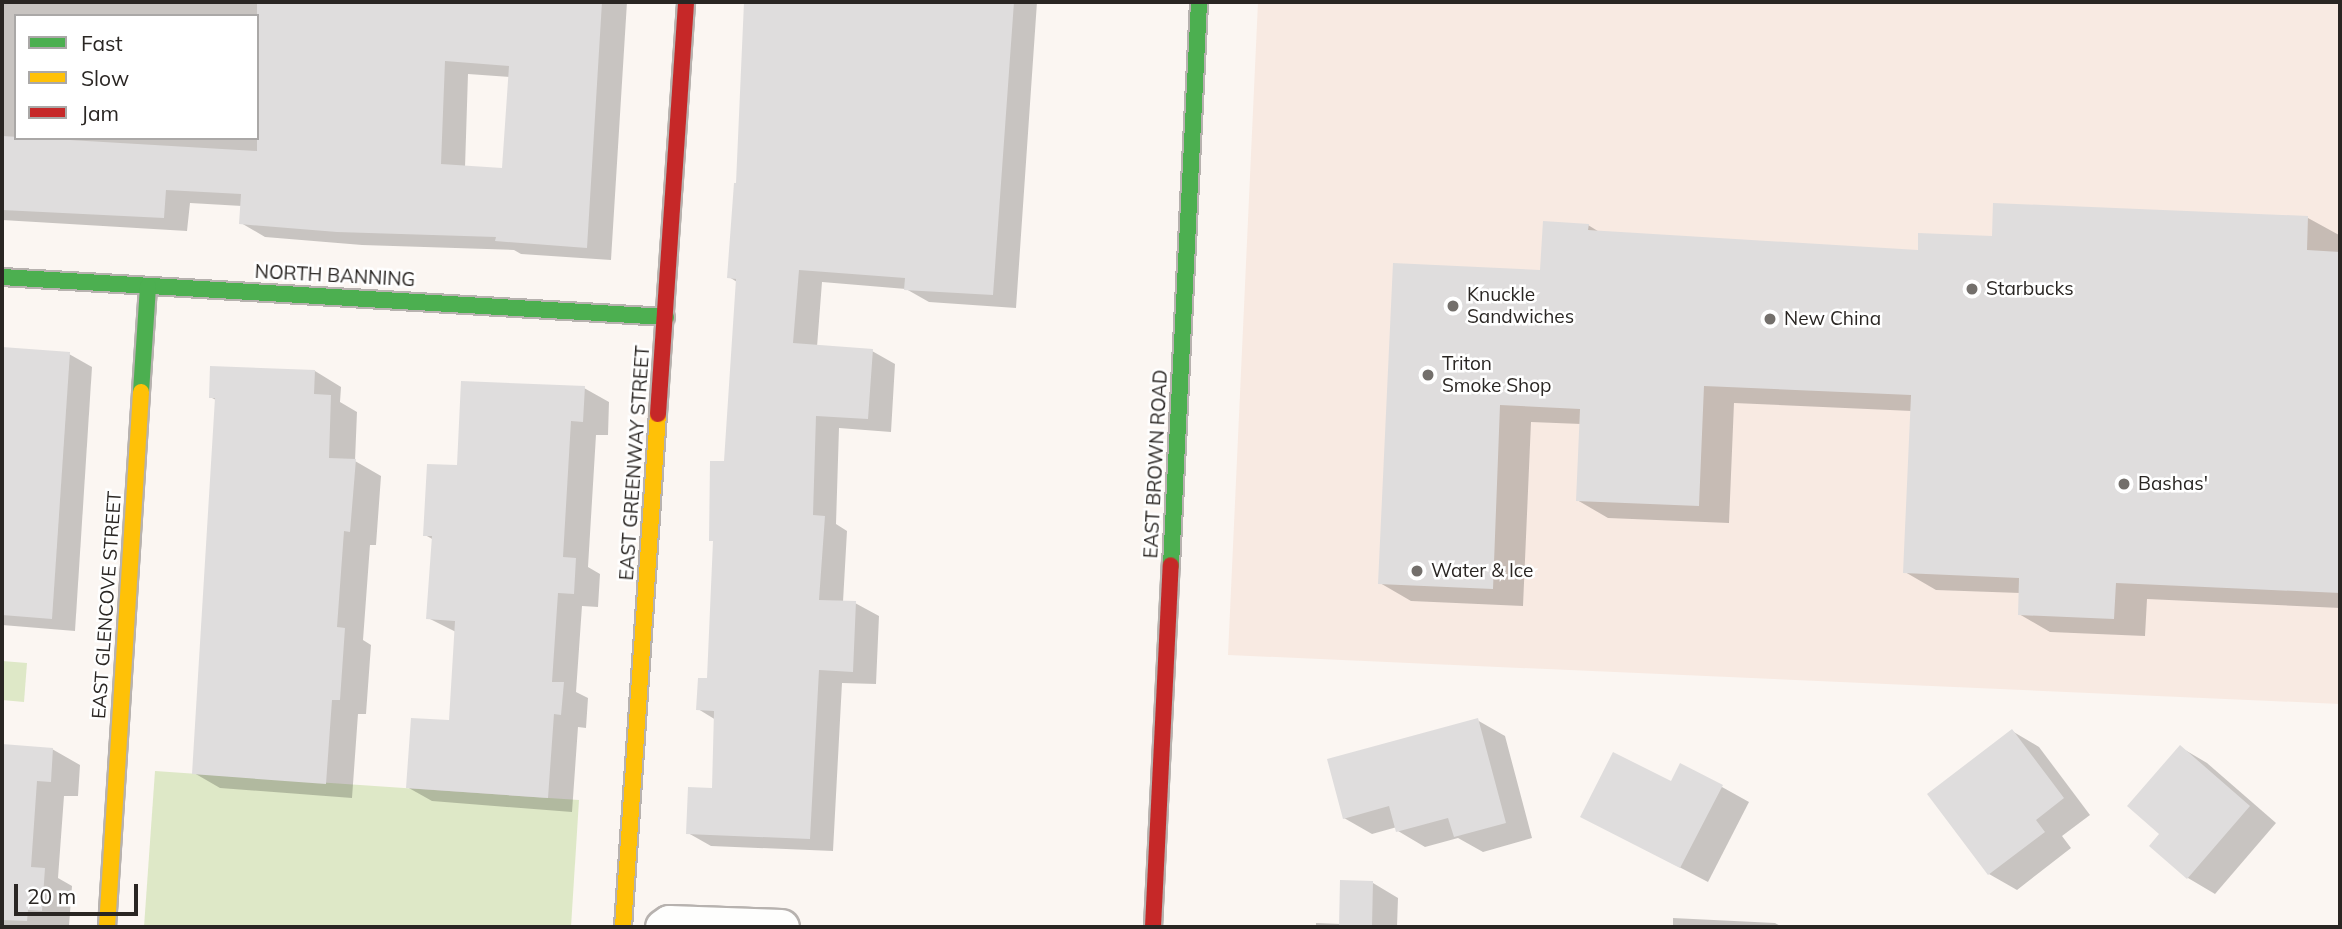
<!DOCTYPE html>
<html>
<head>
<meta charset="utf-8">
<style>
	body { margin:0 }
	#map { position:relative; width:2342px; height:929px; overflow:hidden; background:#fbf6f2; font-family:Mulish,sans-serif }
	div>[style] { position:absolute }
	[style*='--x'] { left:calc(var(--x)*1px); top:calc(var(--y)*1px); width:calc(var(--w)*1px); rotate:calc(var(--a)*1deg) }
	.built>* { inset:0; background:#f8eae2 }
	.green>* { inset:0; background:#dee8c7 }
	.shadow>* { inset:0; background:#0003 }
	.building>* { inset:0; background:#dfdddd }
	.roads { filter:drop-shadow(2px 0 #b7b2af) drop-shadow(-2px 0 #b7b2af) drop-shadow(0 2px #b7b2af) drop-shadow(0 -2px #b7b2af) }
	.street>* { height:35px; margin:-17.5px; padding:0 17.5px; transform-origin:17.5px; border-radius:17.5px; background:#fefefd }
	.fast>* { height:16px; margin:-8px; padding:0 8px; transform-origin:8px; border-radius:8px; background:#4caf50 }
	.slow>* { height:16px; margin:-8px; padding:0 8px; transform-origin:8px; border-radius:8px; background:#ffc107 }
	.jam>* { height:16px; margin:-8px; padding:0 8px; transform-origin:8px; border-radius:8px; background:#c62828 }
	.dots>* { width:19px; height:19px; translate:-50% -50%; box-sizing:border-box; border:4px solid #fff; border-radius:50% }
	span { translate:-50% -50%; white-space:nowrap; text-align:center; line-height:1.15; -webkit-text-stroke:5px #fff; paint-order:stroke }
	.street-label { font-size:19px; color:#2a2623 }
	.poi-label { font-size:19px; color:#2a2623 }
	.left { translate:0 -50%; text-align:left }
	.frame { position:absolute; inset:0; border:4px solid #2a2623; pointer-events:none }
	.legend { position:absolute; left:14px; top:14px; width:245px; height:126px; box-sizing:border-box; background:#fff; border:2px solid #aaa8a7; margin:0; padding:9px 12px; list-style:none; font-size:21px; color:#2a2623 }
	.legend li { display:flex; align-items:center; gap:14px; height:35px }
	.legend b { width:35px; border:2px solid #aaa8a7 }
	.scale { position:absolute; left:14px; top:884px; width:124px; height:32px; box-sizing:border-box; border:4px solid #2a2623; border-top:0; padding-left:9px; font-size:21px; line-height:24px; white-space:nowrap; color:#2a2623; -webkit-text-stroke:5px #fff; paint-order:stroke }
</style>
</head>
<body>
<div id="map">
	<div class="built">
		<i style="clip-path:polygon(1258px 2px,2340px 2px,2340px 704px,1228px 655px)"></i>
	</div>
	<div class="green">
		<i style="clip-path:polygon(2px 661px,27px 663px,24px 702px,2px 700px)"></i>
		<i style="clip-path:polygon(155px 771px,579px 800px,571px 927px,144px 927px)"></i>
	</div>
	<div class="shadow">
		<i style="clip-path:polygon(evenodd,2px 2px,627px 2px,611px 260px,521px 254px,514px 250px,362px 245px,265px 237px,241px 223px,242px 206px,190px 203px,187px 231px,2px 220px,2px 2px,16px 16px,257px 16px,257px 138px,16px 138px,16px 16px,2px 2px,468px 74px,510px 77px,504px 170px,465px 168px,468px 74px)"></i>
		<i style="clip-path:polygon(745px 2px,1037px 2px,1016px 308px,929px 302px,906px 289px,822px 282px,817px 347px,872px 351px,895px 364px,891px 432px,839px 428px,836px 524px,847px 531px,843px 602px,855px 603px,879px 616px,876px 684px,842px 683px,833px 851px,711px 846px,688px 833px,714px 790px,716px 720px,698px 709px,709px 680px,726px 463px,737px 282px,729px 277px,738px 185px)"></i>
		<i style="clip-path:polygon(2308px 218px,2339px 235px,2340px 253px,2340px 608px,2147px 599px,2145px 636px,2050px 632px,2019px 614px,2020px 593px,1936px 590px,1905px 572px,1912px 411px,1734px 403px,1729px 523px,1608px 518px,1577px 500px,1581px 424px,1531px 422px,1523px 606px,1411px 601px,1380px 583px,1542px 272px,1588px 225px,1601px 233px,1920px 252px,1994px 237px)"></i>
		<i style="clip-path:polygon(2px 349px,69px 354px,92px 367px,75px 631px,2px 625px)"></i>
		<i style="clip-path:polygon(315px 371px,341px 387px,340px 402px,357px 412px,355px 461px,381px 476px,376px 545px,370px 545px,363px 640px,371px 645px,366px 714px,358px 714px,352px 798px,220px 788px,194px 773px,216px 400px,210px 397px)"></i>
		<i style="clip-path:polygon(584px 388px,609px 402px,608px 435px,596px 435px,588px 567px,600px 574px,598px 607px,582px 606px,576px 692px,588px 698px,586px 728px,578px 727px,572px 812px,432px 801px,407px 787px,450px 722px,456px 632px,428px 618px,434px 540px,425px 535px,459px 467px)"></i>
		<i style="clip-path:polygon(1477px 720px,1505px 736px,1532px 838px,1483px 852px,1458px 838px,1425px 847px,1398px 831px,1397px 827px,1372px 834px,1344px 818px)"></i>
		<i style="clip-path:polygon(2012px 731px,2039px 747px,2090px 815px,2062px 836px,2071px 848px,2017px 890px,1989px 874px)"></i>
		<i style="clip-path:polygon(2px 746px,52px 749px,80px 765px,78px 796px,64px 796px,58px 878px,72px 886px,69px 926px,2px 927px)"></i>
		<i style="clip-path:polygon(2180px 747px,2207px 763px,2276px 823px,2215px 894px,2188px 878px,2162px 834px)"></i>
		<i style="clip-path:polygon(1671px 784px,1722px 787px,1749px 802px,1708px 882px,1583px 817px)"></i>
		<i style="clip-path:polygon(1373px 883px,1398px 898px,1397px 927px,1316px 927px,1316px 923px,1341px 924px)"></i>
		<i style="clip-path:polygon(1673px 918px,1775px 923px,1782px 927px,1673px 927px)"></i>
	</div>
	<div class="building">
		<i style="clip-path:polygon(evenodd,257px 2px,602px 2px,587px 248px,495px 241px,496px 237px,337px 232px,239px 224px,241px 194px,166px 190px,164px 218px,2px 210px,2px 136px,257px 151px,257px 2px,445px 61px,509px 66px,502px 168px,441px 164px,445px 61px)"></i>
		<i style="clip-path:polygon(744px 2px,1014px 2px,993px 295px,904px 290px,905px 278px,799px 270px,793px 343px,873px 349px,868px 419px,816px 416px,813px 515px,825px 516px,819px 600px,856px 601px,853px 672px,819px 670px,810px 839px,686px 834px,688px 787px,712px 788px,714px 711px,696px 710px,698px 678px,707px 678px,713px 541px,709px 541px,710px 461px,724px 461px,736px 279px,727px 278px,734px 183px,736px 183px)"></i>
		<i style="clip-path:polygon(1993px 203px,2308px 216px,2307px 250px,2340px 252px,2340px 593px,2116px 583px,2114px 619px,2018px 615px,2019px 578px,1903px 573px,1911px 395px,1704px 386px,1699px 506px,1576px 501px,1580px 409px,1500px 405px,1493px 589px,1378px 584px,1393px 263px,1540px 270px,1543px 221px,1589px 224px,1588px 230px,1918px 250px,1918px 233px,1992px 236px)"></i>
		<i style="clip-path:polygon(2px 347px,70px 352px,52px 619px,2px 615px)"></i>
		<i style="clip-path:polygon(210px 366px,315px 370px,314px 394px,331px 395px,329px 458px,356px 459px,350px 532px,344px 531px,337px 627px,345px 628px,340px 700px,332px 700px,326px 784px,192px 774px,215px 398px,209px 398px)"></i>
		<i style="clip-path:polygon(461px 381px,585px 386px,583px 422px,571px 421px,563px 557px,576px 558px,574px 594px,558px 593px,552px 682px,564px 682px,561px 715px,554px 714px,548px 798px,406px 788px,411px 718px,449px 720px,455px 621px,426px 619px,432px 536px,423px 536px,427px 464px,457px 465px)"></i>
		<i style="clip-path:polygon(1478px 718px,1506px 823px,1454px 837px,1448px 818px,1396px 832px,1389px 806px,1343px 819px,1327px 759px)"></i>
		<i style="clip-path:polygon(2012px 729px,2064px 798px,2036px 820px,2045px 832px,1988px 875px,1927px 794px)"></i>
		<i style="clip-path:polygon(2px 744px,53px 748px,51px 782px,37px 781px,31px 867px,45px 868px,42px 911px,28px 910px,27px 921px,2px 920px)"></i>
		<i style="clip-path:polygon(2180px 745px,2250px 806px,2187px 879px,2149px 846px,2159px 834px,2127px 806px)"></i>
		<i style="clip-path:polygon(1613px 752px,1671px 781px,1680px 763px,1723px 785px,1680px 868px,1580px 817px)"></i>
		<i style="clip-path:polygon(1340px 880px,1373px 881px,1372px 927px,1339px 927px)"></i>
	</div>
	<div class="roads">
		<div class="street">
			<i style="--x:663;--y:927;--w:7;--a:-34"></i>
			<i style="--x:669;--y:923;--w:112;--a:2"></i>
		</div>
		<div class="fast">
			<i style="--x:2;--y:277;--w:665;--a:3.45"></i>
			<i style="--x:141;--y:392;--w:106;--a:-86.2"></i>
			<i style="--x:1171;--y:565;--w:564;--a:-87.15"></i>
		</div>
		<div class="slow">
			<i style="--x:107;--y:927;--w:536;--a:-86.36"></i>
			<i style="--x:623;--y:927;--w:514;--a:-86.1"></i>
		</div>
		<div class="jam">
			<i style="--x:658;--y:414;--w:413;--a:-86.1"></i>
			<i style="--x:1153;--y:927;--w:362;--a:-87.2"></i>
		</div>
	</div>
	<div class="dots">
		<i style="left:1972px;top:289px;background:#736f6b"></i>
		<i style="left:1453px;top:306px;background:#736f6b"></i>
		<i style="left:1770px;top:319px;background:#736f6b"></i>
		<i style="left:1428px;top:375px;background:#736f6b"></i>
		<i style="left:2124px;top:484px;background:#736f6b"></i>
		<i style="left:1417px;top:571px;background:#736f6b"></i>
	</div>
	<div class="street-label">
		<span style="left:335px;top:276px;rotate:3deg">NORTH BANNING</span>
		<span style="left:635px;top:463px;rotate:-86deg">EAST GREENWAY STREET</span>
		<span style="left:1156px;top:464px;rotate:-87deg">EAST BROWN ROAD</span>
		<span style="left:107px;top:605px;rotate:-86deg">EAST GLENCOVE STREET</span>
	</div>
	<div class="poi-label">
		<span class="left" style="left:1986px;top:289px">Starbucks</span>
		<span class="left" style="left:1467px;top:306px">Knuckle<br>Sandwiches</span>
		<span class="left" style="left:1784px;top:319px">New China</span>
		<span class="left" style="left:1442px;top:375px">Triton<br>Smoke Shop</span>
		<span class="left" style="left:2138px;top:484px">Bashas'</span>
		<span class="left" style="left:1431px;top:571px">Water &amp; Ice</span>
	</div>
	<div class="frame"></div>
	<ul class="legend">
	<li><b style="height:9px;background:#4caf50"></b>Fast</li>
	<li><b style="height:9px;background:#ffc107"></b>Slow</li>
	<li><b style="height:9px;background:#c62828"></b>Jam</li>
	</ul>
	<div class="scale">20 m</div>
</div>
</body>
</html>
